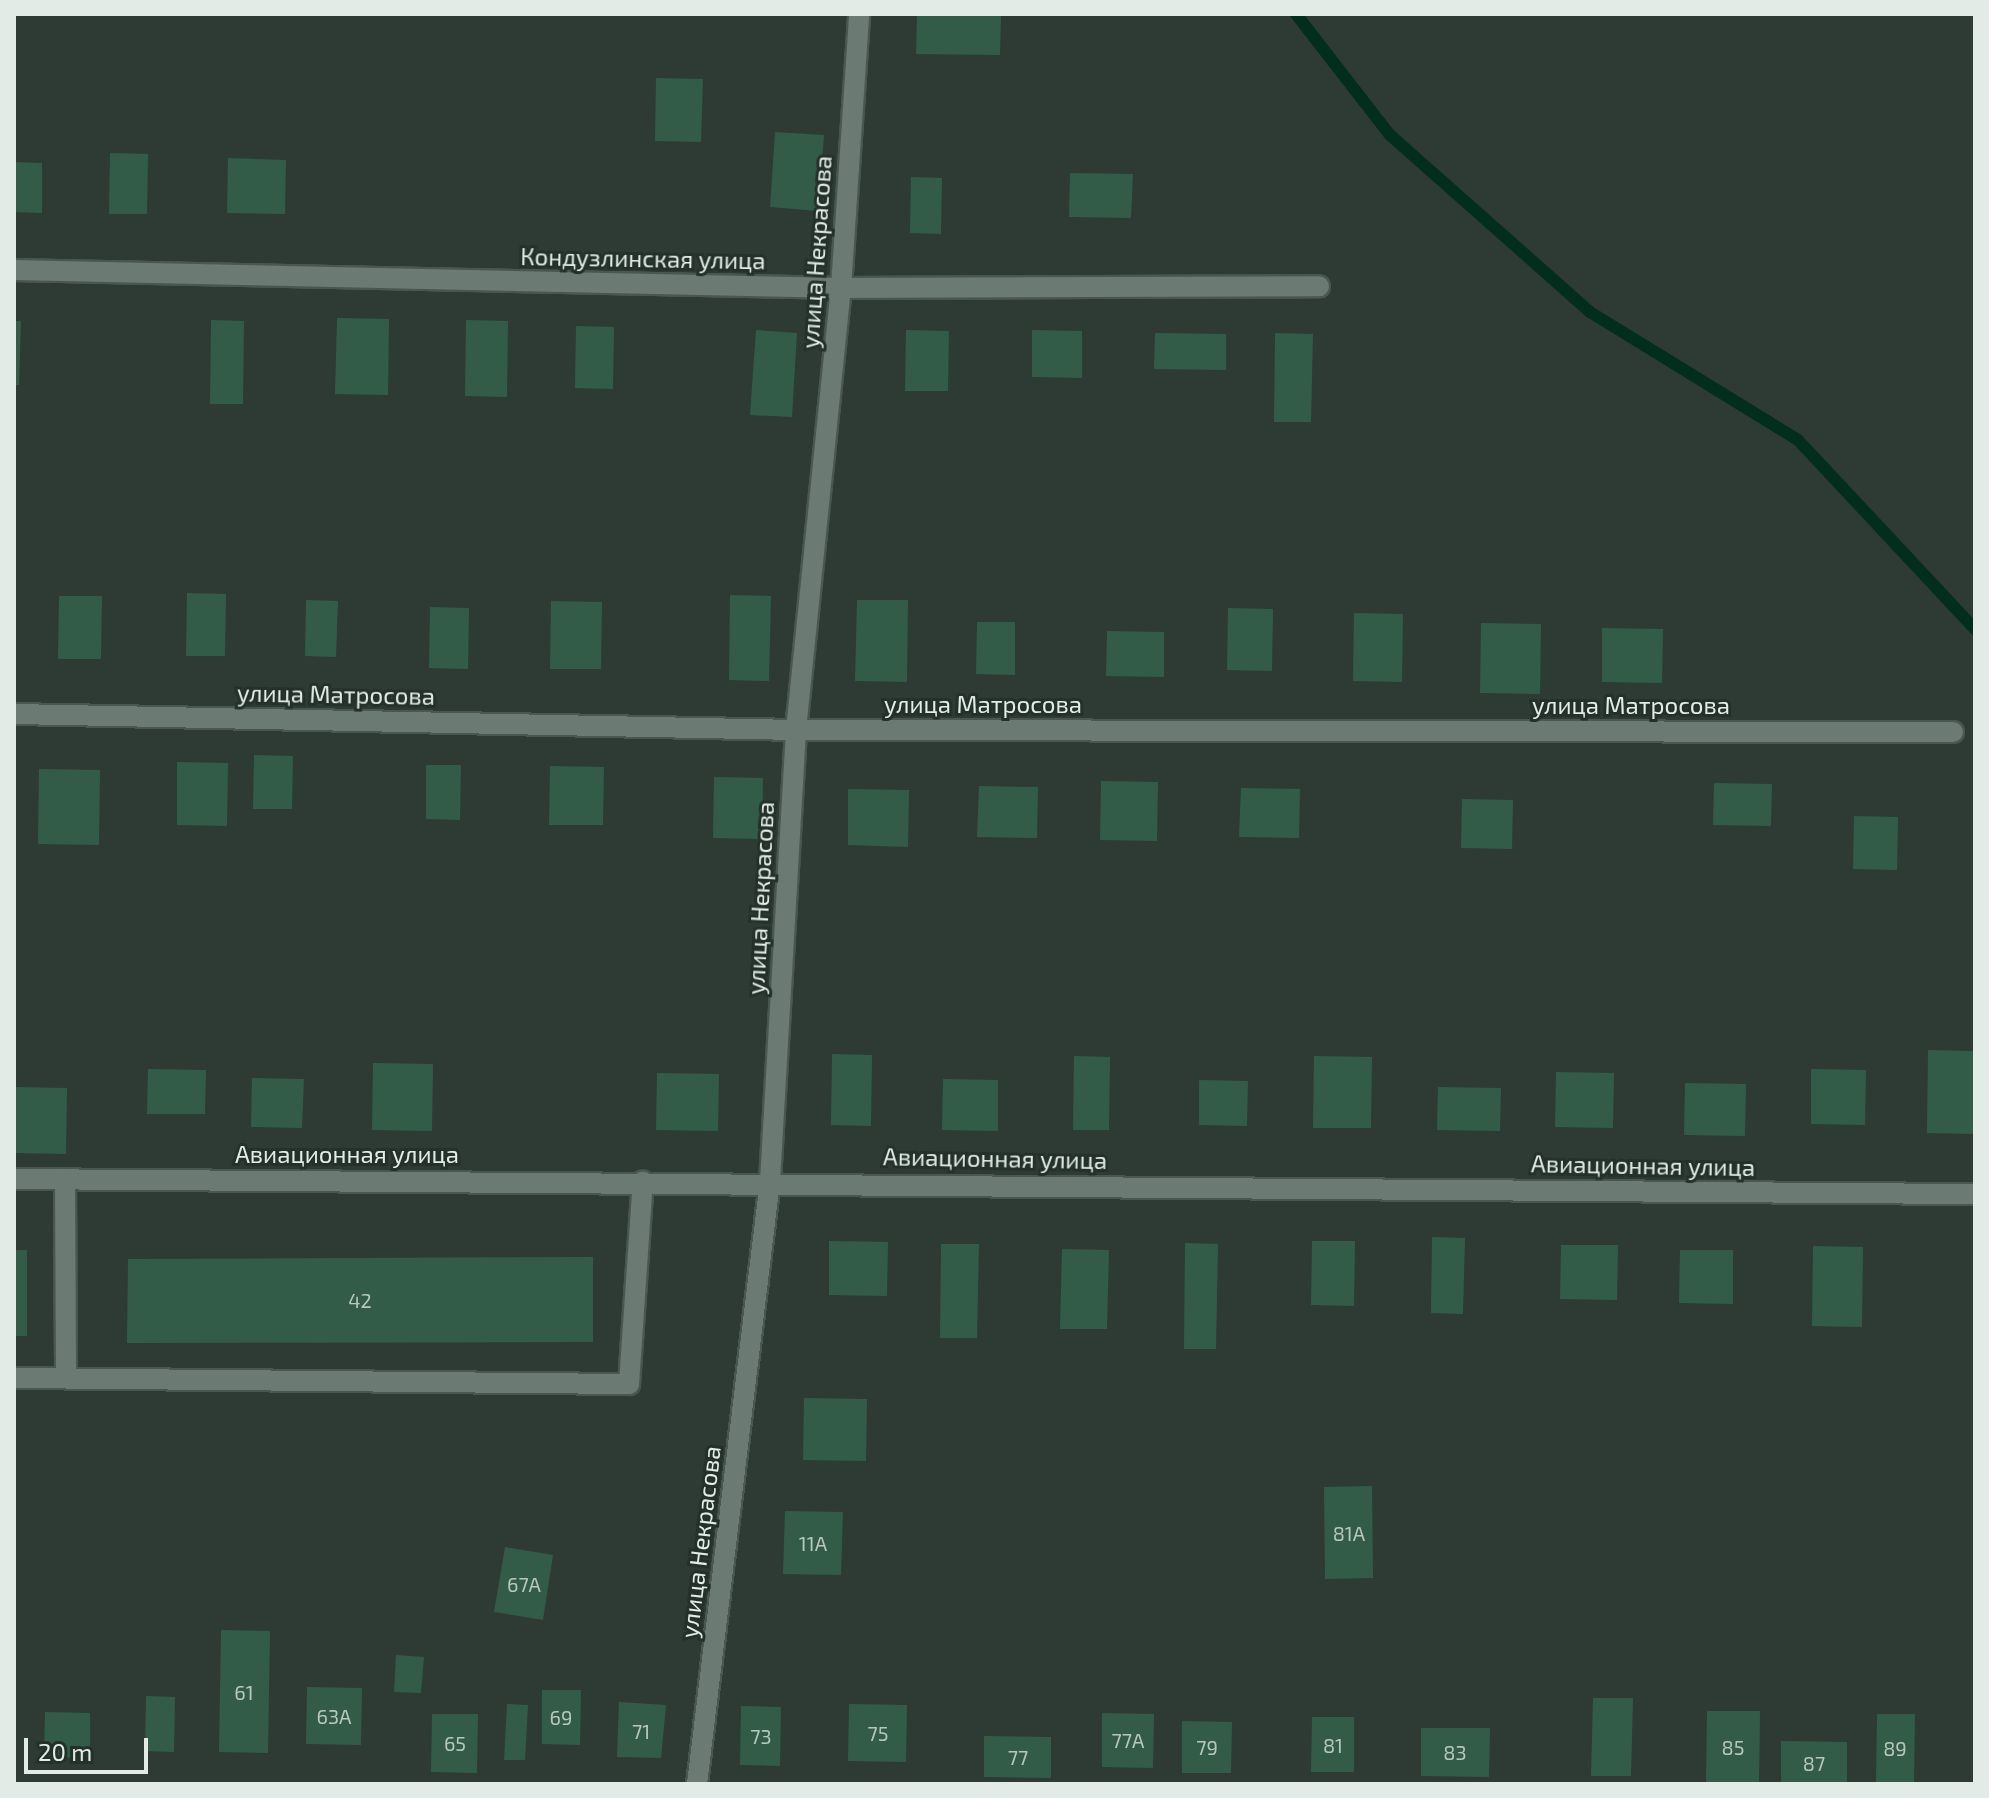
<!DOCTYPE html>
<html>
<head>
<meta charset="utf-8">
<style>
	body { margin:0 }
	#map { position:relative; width:1989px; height:1798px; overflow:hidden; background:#2d3b34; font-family:"Exo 2",sans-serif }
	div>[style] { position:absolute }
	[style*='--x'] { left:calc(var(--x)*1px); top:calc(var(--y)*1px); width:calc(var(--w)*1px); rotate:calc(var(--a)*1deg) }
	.stream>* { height:12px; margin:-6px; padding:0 6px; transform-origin:6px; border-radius:6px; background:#012e1d }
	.building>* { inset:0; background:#335c48 }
	.roads { filter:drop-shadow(2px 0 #4a5650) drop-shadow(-2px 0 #4a5650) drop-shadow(0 2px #4a5650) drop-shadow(0 -2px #4a5650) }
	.minor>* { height:20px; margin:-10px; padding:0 10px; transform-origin:10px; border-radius:10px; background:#6b7a72 }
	span { translate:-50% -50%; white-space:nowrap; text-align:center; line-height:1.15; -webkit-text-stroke:6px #23312a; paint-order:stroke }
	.number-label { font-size:20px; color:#b6c7be }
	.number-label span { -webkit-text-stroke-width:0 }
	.street-label { font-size:24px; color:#e2ebe6 }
	.frame { position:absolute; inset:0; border:16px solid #e2ebe6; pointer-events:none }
	.scale { position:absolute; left:24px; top:1738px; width:124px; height:36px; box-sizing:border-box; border:4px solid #e2ebe6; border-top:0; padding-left:10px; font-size:24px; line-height:28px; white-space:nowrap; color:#e2ebe6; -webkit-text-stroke:6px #23312a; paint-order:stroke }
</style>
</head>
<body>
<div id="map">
	<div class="stream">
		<i style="--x:1296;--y:14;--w:153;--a:52.2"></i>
		<i style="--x:1390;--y:135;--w:267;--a:41.5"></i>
		<i style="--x:1590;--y:312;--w:244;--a:31.6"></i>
		<i style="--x:1798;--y:440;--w:259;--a:46.9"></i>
	</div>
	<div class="building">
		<i style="clip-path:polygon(917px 14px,1001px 14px,1000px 55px,916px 54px)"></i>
		<i style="clip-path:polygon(656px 78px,703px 79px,701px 142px,655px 141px)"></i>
		<i style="clip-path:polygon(775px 132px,824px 135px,818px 211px,770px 207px)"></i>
		<i style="clip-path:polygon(110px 153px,148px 154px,147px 214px,109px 214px)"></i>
		<i style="clip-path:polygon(228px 158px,286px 160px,285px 214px,227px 213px)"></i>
		<i style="clip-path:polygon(14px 162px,42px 163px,42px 213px,14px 212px)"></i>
		<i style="clip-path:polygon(1070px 173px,1133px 174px,1131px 218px,1069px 217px)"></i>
		<i style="clip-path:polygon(911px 177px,942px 178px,941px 234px,910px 233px)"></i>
		<i style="clip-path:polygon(337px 318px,389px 319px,388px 395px,335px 394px)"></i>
		<i style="clip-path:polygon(211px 320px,244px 321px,243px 404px,210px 404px)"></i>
		<i style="clip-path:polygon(466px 320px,508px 321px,507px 397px,465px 396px)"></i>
		<i style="clip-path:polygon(14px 321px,21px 321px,19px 385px,14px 385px)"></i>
		<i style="clip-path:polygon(576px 326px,614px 327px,613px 389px,575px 388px)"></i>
		<i style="clip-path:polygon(756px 330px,797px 333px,792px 417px,750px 415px)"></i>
		<i style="clip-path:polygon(906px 330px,949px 331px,948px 391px,905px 391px)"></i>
		<i style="clip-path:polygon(1032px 330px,1082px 331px,1082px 378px,1032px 377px)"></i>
		<i style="clip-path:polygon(1155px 333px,1226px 334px,1226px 370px,1154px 369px)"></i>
		<i style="clip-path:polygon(1275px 333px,1313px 334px,1311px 422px,1274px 422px)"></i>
		<i style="clip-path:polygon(187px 593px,226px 594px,225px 656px,186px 656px)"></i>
		<i style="clip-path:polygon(730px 595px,771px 596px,769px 681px,729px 680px)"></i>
		<i style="clip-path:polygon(59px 596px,102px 596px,101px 659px,58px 659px)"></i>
		<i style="clip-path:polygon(306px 600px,338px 601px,336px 657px,305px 656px)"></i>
		<i style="clip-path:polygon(857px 600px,908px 600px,907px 682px,855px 681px)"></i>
		<i style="clip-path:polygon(551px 601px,602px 602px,601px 669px,550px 669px)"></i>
		<i style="clip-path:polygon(430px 607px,469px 608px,468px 669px,429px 668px)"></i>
		<i style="clip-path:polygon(1228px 608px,1273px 609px,1272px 671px,1227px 670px)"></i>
		<i style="clip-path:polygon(1354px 613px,1403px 614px,1402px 682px,1353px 681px)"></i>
		<i style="clip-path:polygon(977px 622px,1015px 622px,1015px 675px,976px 674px)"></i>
		<i style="clip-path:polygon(1481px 623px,1541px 624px,1540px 694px,1480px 693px)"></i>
		<i style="clip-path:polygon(1602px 628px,1663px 629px,1662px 683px,1602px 682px)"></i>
		<i style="clip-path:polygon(1107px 631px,1164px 632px,1164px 677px,1106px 676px)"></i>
		<i style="clip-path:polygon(254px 755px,293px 756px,292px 809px,253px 809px)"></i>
		<i style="clip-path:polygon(177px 762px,228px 763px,227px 826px,177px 825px)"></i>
		<i style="clip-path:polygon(426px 765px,461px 765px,460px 820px,426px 819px)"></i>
		<i style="clip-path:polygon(550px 766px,604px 767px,603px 825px,549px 825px)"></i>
		<i style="clip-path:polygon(39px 769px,100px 770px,99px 845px,38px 844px)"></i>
		<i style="clip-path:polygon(714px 777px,763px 778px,762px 839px,713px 838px)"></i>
		<i style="clip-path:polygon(1101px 781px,1158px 782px,1157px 841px,1100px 840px)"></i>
		<i style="clip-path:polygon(1714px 783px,1772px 784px,1771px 826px,1713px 825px)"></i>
		<i style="clip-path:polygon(979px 786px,1038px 787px,1037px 838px,977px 837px)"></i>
		<i style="clip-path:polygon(1241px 788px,1300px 789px,1299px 838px,1239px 837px)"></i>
		<i style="clip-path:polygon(848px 789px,909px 790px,908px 847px,848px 845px)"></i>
		<i style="clip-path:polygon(1462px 799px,1513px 800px,1512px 849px,1461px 848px)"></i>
		<i style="clip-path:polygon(1854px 816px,1898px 817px,1897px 870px,1853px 869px)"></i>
		<i style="clip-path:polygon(1928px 1050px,1974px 1051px,1973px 1134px,1927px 1133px)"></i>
		<i style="clip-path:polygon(832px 1054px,872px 1055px,871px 1126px,831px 1125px)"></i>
		<i style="clip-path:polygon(1074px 1056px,1110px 1057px,1109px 1130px,1073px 1130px)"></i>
		<i style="clip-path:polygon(1314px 1056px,1372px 1057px,1371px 1128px,1313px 1128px)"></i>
		<i style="clip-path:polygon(373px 1063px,433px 1064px,432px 1131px,372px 1130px)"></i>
		<i style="clip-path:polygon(148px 1069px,206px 1070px,205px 1114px,147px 1114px)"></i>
		<i style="clip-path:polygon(1811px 1069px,1866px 1070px,1865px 1125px,1811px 1124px)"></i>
		<i style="clip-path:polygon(1556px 1072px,1614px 1073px,1613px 1128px,1555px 1127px)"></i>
		<i style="clip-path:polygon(657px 1073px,719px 1074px,718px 1131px,656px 1130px)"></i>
		<i style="clip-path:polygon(252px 1078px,304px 1079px,302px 1128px,251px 1127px)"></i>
		<i style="clip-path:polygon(943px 1079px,998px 1080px,998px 1131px,942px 1130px)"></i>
		<i style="clip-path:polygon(1199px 1080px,1248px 1081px,1247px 1126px,1199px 1125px)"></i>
		<i style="clip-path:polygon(1685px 1083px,1746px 1084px,1745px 1136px,1684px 1135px)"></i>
		<i style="clip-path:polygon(15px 1087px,67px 1088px,66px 1154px,14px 1153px)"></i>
		<i style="clip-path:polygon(1438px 1087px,1501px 1088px,1500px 1131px,1437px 1130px)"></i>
		<i style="clip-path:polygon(1432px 1237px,1465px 1238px,1463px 1314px,1431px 1313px)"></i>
		<i style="clip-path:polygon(829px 1241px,888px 1242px,887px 1296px,829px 1295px)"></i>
		<i style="clip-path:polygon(1312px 1241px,1355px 1241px,1354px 1306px,1311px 1305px)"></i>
		<i style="clip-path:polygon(1185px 1243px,1218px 1244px,1216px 1349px,1184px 1349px)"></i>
		<i style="clip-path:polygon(941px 1244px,979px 1244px,977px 1338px,940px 1338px)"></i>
		<i style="clip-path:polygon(1561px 1245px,1618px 1245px,1617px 1300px,1560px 1299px)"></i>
		<i style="clip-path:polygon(1813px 1246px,1863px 1247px,1862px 1327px,1812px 1326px)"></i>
		<i style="clip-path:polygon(1062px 1249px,1109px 1250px,1107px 1329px,1060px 1329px)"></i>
		<i style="clip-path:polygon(14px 1250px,27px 1250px,27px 1336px,14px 1336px)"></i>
		<i style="clip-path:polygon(1680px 1250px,1733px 1250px,1733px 1304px,1679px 1303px)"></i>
		<i style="clip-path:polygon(593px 1257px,593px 1342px,127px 1343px,128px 1259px)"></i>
		<i style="clip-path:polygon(804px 1398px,867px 1399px,866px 1461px,803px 1460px)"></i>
		<i style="clip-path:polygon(1372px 1486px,1373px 1578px,1325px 1579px,1324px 1487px)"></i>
		<i style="clip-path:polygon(785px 1511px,843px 1512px,841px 1575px,783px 1574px)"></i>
		<i style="clip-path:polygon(505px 1547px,553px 1555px,543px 1620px,494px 1612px)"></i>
		<i style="clip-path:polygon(221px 1630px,270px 1631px,268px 1753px,219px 1752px)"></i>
		<i style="clip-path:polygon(396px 1655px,424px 1657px,421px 1693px,394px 1692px)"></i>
		<i style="clip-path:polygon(307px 1687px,362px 1688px,361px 1745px,306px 1744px)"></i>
		<i style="clip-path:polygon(542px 1690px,581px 1690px,580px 1745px,542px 1744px)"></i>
		<i style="clip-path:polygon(146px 1696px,175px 1697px,174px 1752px,145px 1751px)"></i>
		<i style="clip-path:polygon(1593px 1698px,1633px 1698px,1631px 1776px,1591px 1776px)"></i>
		<i style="clip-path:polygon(619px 1702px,666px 1705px,661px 1758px,617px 1757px)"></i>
		<i style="clip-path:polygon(507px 1704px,528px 1705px,525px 1760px,504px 1760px)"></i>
		<i style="clip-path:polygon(849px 1704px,907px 1705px,906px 1762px,848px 1761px)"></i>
		<i style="clip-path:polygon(741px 1706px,781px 1707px,780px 1766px,740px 1765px)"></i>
		<i style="clip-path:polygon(1707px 1711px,1760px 1711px,1759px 1784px,1706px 1783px)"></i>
		<i style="clip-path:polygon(45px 1712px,90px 1713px,90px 1758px,44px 1757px)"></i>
		<i style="clip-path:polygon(1102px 1713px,1154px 1714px,1153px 1768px,1102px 1767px)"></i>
		<i style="clip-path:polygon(432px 1714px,478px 1714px,477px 1773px,431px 1772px)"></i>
		<i style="clip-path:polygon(1877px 1714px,1915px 1714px,1914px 1783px,1876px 1782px)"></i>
		<i style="clip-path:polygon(1312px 1717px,1354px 1717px,1354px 1772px,1311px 1772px)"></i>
		<i style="clip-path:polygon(1182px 1721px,1232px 1722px,1231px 1773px,1182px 1773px)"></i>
		<i style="clip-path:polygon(1421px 1728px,1490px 1728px,1489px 1777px,1421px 1776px)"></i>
		<i style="clip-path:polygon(984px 1736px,1051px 1737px,1051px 1778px,984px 1777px)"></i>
		<i style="clip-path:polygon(1781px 1741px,1847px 1742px,1847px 1784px,1781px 1784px)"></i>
	</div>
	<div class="roads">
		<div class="minor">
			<i style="--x:14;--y:270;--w:827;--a:1.25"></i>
			<i style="--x:841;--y:288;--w:478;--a:-0.2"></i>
			<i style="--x:14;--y:714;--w:782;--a:1.17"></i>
			<i style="--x:796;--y:730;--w:1157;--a:0.1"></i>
			<i style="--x:14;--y:1179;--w:1961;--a:0.44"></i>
			<i style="--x:65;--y:1179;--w:197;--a:89.7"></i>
			<i style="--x:14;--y:1378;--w:615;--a:0.56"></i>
			<i style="--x:629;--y:1384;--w:203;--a:-86.1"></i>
			<i style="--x:697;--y:1784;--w:607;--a:-83.1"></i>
			<i style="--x:770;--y:1181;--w:452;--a:-86.7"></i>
			<i style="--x:796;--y:730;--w:444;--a:-84.2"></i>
			<i style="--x:841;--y:288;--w:275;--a:-86.2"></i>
		</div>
	</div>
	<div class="number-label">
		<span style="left:360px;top:1300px">42</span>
		<span style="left:1349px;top:1533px">81А</span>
		<span style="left:813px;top:1543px">11А</span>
		<span style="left:524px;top:1584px">67А</span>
		<span style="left:244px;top:1692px">61</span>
		<span style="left:334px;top:1716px">63А</span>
		<span style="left:561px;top:1717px">69</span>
		<span style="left:641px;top:1731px">71</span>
		<span style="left:878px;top:1733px">75</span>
		<span style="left:761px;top:1736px">73</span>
		<span style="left:1128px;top:1740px">77А</span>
		<span style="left:455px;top:1743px">65</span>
		<span style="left:1333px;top:1745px">81</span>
		<span style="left:1207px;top:1747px">79</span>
		<span style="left:1733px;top:1747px">85</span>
		<span style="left:1895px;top:1748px">89</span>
		<span style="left:1455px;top:1752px">83</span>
		<span style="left:1018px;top:1757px">77</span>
		<span style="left:1814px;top:1763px">87</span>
	</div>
	<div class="street-label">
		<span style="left:816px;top:252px;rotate:-86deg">улица Некрасова</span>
		<span style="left:643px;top:258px;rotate:1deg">Кондузлинская улица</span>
		<span style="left:336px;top:694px;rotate:1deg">улица Матросова</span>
		<span style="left:983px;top:704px">улица Матросова</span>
		<span style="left:1631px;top:705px">улица Матросова</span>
		<span style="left:760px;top:898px;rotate:-87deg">улица Некрасова</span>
		<span style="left:347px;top:1154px">Авиационная улица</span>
		<span style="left:995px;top:1158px;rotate:1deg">Авиационная улица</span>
		<span style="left:1643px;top:1165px;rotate:1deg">Авиационная улица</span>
		<span style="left:700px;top:1542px;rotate:-83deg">улица Некрасова</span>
	</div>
	<div class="frame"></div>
	<div class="scale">20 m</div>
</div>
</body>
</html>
